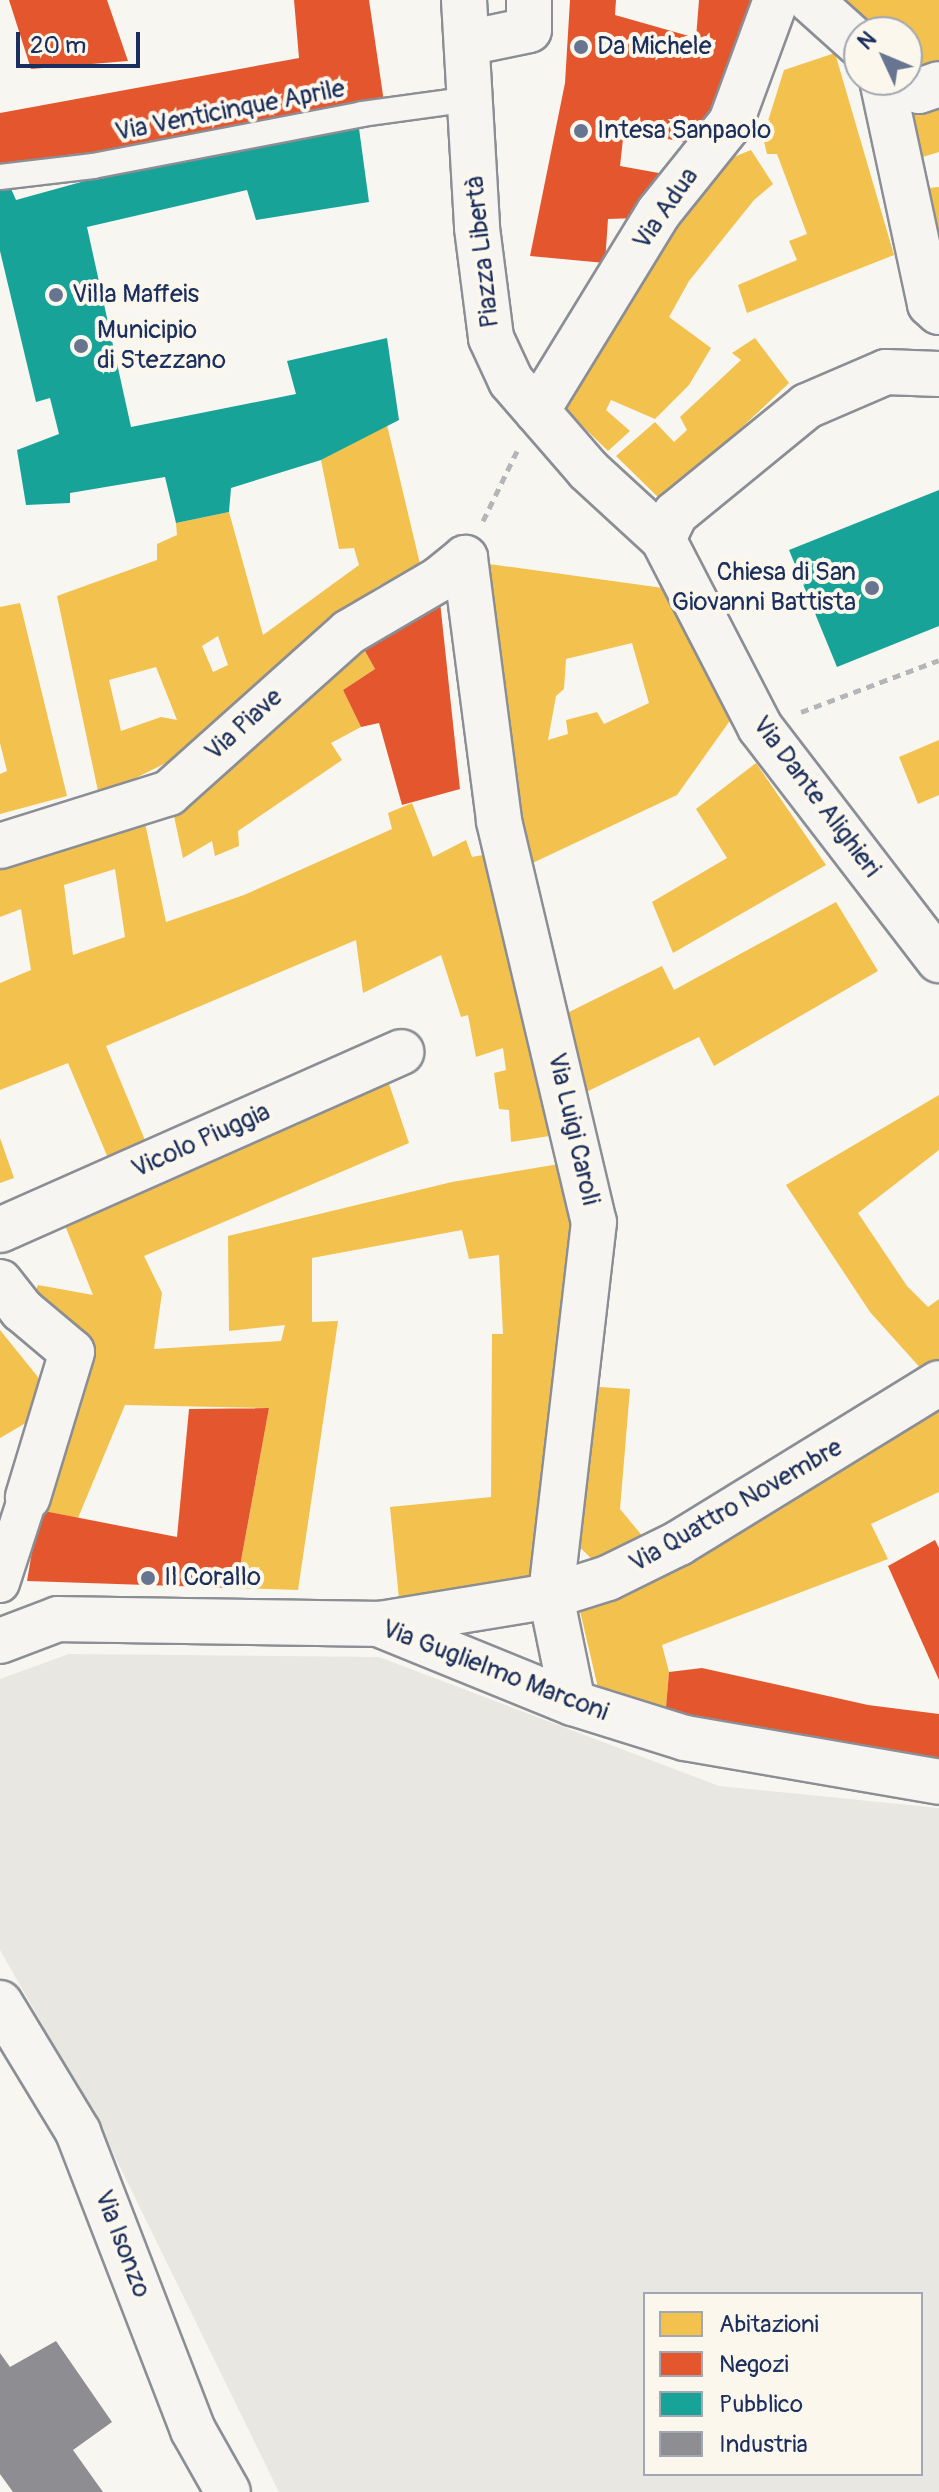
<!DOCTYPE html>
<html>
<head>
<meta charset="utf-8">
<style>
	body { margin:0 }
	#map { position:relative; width:939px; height:2492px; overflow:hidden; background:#f8f6f0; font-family:Pangolin,sans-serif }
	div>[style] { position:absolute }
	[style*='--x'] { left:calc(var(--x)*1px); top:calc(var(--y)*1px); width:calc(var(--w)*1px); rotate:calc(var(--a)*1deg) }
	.green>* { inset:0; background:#e8e7e2 }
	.homes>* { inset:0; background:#f2c14e }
	.shops>* { inset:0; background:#e4572e }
	.public>* { inset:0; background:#17a398 }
	.industry>* { inset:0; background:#8d8d92 }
	.path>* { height:5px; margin-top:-2.5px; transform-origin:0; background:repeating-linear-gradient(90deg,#b3b5b7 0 8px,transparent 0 14px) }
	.roads { filter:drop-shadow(2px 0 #8b8e94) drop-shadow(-2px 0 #8b8e94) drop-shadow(0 2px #8b8e94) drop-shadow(0 -2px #8b8e94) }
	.service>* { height:24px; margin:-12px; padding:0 12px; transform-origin:12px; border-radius:12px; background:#f6f5f1 }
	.pedestrian>* { height:38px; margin:-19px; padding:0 19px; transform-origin:19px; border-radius:19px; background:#f6f5f1 }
	.minor>* { height:44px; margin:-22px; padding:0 22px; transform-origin:22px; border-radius:22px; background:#f6f5f1 }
	.dots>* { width:22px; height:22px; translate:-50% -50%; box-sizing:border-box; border:4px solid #fbf7ec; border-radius:50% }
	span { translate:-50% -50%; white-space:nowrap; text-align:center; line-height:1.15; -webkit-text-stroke:8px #fbf7ec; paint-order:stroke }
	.poi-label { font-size:26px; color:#1b2f5e }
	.left { translate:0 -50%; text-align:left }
	.right { translate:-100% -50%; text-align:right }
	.street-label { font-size:26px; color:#1b2f5e }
	.legend { position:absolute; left:643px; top:2292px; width:280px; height:184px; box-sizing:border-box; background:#fbf7ec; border:2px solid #a1a7b3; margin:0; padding:10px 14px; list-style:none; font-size:24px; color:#1b2f5e }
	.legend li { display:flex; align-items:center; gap:16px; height:40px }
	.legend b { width:40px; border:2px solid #a1a7b3 }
	.north { position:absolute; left:843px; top:16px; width:80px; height:80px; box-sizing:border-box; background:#fbf7ec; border:2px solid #a1a7b3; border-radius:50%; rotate:314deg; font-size:22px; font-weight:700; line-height:32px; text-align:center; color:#1b2f5e }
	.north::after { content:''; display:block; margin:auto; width:28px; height:36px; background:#687591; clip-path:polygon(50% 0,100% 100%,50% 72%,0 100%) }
	.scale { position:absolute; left:16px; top:32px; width:124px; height:36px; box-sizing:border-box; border:4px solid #1b2f5e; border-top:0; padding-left:10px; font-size:24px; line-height:28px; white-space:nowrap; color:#1b2f5e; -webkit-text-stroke:6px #fbf7ec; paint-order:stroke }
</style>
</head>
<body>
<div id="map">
	<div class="green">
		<i style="clip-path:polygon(evenodd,69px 1654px,379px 1657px,719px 1786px,939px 1808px,939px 2492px,279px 2492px,98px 2122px,0 1950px,0 1679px,69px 1654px,645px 2294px,921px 2294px,921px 2474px,645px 2474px,645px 2294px)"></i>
	</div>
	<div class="homes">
		<i style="clip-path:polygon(833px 0,939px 0,939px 68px,907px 67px,907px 32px,865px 32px)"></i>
		<i style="clip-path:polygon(835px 53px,894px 255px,747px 313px,738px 285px,797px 260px,789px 241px,807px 234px,777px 154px,767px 154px,763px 137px,784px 70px)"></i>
		<i style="clip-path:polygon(939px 96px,939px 152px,916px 159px,901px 112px)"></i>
		<i style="clip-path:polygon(751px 150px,773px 184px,754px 200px,689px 281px,669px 317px,711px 348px,689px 385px,655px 419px,611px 400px,606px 410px,630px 431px,608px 451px,562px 406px,699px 171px)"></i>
		<i style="clip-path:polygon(939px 187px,939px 276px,918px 189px)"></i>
		<i style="clip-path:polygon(755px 338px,789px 383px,663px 502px,616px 456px,655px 422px,674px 442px,687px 430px,680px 417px,741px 360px,732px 353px)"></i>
		<i style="clip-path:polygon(evenodd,387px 425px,421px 568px,378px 586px,338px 614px,176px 758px,99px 796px,57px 596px,157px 560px,157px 544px,177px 535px,176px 523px,229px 512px,263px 635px,359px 565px,354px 548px,339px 549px,321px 460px,387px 425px,218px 636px,228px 665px,213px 672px,202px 646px,218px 636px,387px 425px,156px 667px,177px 720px,161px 717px,121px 731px,109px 680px,156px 667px)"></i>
		<i style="clip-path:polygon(evenodd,489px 564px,663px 588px,739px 708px,677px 795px,524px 867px,505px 799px,489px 564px,632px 643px,649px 703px,604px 724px,597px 712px,566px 720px,568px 734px,548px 740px,556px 696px,564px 689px,566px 659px,632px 643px)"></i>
		<i style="clip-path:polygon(20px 603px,67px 796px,0 814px,0 774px,7px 771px,0 743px,0 607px)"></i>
		<i style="clip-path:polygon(355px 633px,375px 669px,343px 690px,361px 727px,331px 743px,342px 760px,238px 831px,239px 846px,215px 856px,212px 841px,183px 858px,172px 807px)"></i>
		<i style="clip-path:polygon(939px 740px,939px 795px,918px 804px,899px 757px)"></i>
		<i style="clip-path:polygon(756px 763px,826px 865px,673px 953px,652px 902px,727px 858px,696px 809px)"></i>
		<i style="clip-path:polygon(evenodd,412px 803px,433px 857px,466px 840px,472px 857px,494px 853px,556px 1135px,511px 1142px,509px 1110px,499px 1109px,494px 1073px,506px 1070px,503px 1048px,476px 1057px,468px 1015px,461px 1017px,441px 955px,363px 993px,356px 940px,106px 1046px,147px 1145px,108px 1158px,68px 1063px,0 1090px,0 983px,31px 970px,21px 909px,0 917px,0 869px,145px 823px,166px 922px,244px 895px,392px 829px,388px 813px,412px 803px,115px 869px,125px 937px,73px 955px,64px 885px,115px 869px)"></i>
		<i style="clip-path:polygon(836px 902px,878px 971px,714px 1066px,699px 1037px,576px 1097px,557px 1018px,662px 966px,674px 990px)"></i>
		<i style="clip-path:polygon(385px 1072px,409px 1143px,144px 1256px,162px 1293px,154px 1349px,281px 1341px,285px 1325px,229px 1331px,228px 1236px,452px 1182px,565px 1163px,575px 1297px,545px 1557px,523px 1585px,400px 1609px,390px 1507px,491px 1497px,492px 1334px,503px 1334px,499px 1255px,469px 1259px,462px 1230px,312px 1258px,312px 1322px,338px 1321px,298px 1590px,236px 1588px,269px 1408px,125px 1405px,78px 1518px,39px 1510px,73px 1404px,30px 1304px,38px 1285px,93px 1295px,62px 1218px)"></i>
		<i style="clip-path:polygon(939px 1095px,939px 1150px,858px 1213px,907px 1286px,928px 1307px,939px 1299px,939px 1376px,932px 1381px,870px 1312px,786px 1185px)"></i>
		<i style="clip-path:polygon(0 1138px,14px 1178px,0 1183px)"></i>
		<i style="clip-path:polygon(0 1330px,46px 1387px,31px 1420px,0 1438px)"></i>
		<i style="clip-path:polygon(585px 1386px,630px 1389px,620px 1509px,644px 1538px,595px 1562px,569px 1537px)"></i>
		<i style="clip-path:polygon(939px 1395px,939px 1492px,871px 1524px,888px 1559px,662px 1645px,669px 1672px,665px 1719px,602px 1705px,576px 1594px)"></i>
	</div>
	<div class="shops">
		<i style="clip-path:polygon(9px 0,107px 0,128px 61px,31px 69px)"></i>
		<i style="clip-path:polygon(294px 0,369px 0,384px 102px,235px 134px,0 166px,0 113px,299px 58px)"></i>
		<i style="clip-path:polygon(570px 0,616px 0,615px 15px,696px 38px,699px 0,757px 0,749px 52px,697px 145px,624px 130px,620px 166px,670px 175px,637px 218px,608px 219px,605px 263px,530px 256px,565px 83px)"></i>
		<i style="clip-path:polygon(438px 583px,460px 789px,402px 805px,379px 723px,361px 727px,343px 690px,375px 669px,355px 633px)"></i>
		<i style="clip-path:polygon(269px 1408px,236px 1588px,27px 1581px,39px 1510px,177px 1537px,189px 1409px)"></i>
		<i style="clip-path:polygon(935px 1540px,939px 1548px,939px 1680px,888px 1566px)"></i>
		<i style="clip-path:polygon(702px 1668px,868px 1705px,939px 1714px,939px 1776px,665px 1719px,669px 1672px)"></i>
	</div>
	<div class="public">
		<i style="clip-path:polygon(358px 121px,369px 202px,256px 220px,247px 190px,87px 227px,131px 427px,296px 394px,287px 361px,387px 338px,399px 420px,321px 460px,231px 488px,229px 512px,176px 523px,165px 477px,70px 493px,70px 503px,26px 505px,17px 450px,59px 434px,50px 398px,36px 402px,0 251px,0 186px,9px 184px,16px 200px,150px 163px)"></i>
		<i style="clip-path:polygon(939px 490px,939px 626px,837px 667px,789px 550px)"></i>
	</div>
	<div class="industry">
		<i style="clip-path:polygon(56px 2341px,112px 2422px,73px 2450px,103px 2492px,13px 2492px,0 2474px,0 2353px,10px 2367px)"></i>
	</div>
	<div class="path">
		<i style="--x:483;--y:521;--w:78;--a:-64.1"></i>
		<i style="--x:801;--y:712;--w:147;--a:-20.6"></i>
	</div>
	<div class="roads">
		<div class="service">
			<i style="--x:0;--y:177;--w:94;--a:-6.7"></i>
			<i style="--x:93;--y:166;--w:274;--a:-10.9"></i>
			<i style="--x:362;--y:114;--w:110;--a:-7.8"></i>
		</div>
		<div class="pedestrian">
			<i style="--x:0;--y:1583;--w:90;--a:-72"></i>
		</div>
		<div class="minor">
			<i style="--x:464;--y:0;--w:228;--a:86.7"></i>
			<i style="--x:477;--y:228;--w:111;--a:82.7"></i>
			<i style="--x:491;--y:338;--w:47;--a:65.1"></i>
			<i style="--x:511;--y:381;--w:118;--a:49.1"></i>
			<i style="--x:588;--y:470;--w:102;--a:42.6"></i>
			<i style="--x:663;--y:539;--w:212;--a:62.7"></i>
			<i style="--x:760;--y:727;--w:294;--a:52.5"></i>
			<i style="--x:810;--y:0;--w:66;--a:41.9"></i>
			<i style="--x:467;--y:43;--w:63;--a:-11.8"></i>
			<i style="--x:529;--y:30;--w:30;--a:-90"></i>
			<i style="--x:882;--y:80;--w:229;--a:77.9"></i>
			<i style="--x:930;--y:304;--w:12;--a:42"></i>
			<i style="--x:892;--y:80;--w:29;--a:22"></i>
			<i style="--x:919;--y:91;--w:21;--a:-19"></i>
			<i style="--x:537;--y:411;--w:233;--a:-58.5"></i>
			<i style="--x:659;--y:212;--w:115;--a:-51.3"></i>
			<i style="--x:731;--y:122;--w:130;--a:-69.8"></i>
			<i style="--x:663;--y:539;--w:28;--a:-64"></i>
			<i style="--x:675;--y:514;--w:171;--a:-39.3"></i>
			<i style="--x:807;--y:406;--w:86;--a:-23.3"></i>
			<i style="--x:886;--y:372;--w:53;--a:2.2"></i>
			<i style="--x:465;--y:558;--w:265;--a:82.6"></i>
			<i style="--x:499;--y:821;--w:412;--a:76.7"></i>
			<i style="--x:594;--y:1222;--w:376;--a:96.6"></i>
			<i style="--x:551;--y:1596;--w:109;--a:78.4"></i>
			<i style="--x:0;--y:846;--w:177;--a:-17.4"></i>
			<i style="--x:169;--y:793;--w:241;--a:-41.8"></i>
			<i style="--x:349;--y:632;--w:103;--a:-30.3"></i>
			<i style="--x:438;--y:580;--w:35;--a:-39"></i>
			<i style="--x:0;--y:1230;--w:439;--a:-23.9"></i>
			<i style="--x:0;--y:1282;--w:36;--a:52"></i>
			<i style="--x:22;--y:1310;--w:65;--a:40"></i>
			<i style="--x:72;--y:1352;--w:152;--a:106.9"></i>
			<i style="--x:380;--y:1624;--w:173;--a:-9.3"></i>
			<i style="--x:551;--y:1596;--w:60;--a:-17.5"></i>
			<i style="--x:608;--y:1578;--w:79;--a:-26.2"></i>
			<i style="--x:679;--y:1543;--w:305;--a:-31.6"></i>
			<i style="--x:0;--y:1641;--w:62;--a:-20.8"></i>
			<i style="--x:58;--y:1619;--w:320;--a:0.9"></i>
			<i style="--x:378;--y:1624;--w:210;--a:22.1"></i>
			<i style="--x:573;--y:1703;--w:117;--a:17.4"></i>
			<i style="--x:685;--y:1738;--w:258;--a:9.8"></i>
			<i style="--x:0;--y:2003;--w:151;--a:58.8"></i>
			<i style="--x:78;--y:2132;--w:319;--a:68.9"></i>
			<i style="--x:193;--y:2430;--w:71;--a:60.6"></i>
		</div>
	</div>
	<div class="dots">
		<i style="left:581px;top:47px;background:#687591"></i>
		<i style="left:581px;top:131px;background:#687591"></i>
		<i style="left:56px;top:295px;background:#687591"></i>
		<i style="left:81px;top:346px;background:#687591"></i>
		<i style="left:872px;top:588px;background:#687591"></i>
		<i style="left:148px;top:1578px;background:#687591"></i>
	</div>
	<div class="poi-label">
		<span class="left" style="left:597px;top:47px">Da Michele</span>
		<span class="left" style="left:597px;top:131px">Intesa Sanpaolo</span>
		<span class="left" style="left:72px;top:295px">Villa Maffeis</span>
		<span class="left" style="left:97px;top:346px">Municipio<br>di Stezzano</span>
		<span class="right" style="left:856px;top:588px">Chiesa di San<br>Giovanni Battista</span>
		<span class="left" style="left:164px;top:1578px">Il Corallo</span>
	</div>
	<div class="street-label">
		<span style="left:230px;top:111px;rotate:-11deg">Via Venticinque Aprile</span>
		<span style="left:666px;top:209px;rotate:-55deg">Via Adua</span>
		<span style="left:483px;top:252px;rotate:-96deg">Piazza Libertà</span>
		<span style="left:244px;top:725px;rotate:-42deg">Via Piave</span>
		<span style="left:816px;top:797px;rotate:53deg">Via Dante Alighieri</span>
		<span style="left:573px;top:1129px;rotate:77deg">Via Luigi Caroli</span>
		<span style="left:201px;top:1141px;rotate:-24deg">Vicolo Piuggia</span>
		<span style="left:736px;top:1506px;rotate:-30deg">Via Quattro Novembre</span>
		<span style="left:495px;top:1671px;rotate:21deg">Via Guglielmo Marconi</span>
		<span style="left:122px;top:2244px;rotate:69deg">Via Isonzo</span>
	</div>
	<ul class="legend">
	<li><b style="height:22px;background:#f2c14e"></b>Abitazioni</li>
	<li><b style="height:22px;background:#e4572e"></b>Negozi</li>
	<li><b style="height:22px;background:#17a398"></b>Pubblico</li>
	<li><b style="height:22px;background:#8d8d92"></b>Industria</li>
	</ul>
	<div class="north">N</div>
	<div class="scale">20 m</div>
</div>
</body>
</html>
